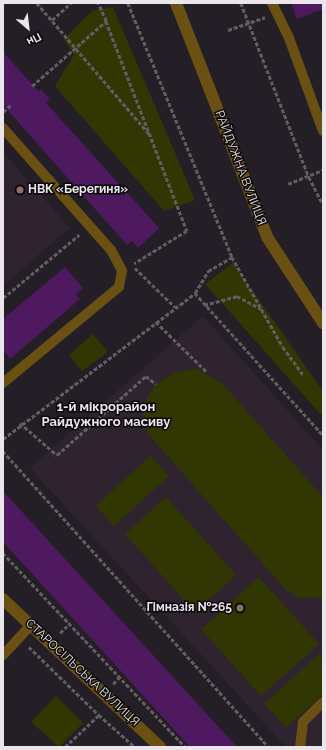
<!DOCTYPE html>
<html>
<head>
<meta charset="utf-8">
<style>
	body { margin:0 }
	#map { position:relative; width:326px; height:750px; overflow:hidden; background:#241e26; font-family:Raleway,sans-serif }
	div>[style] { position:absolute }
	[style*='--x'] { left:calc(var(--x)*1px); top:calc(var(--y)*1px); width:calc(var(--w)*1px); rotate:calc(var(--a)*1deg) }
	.education>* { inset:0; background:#302330 }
	.green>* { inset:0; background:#313702 }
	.building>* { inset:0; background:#4e195e }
	.path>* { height:2.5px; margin-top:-1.25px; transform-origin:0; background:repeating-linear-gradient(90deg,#625c63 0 4px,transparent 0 6px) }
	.service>* { height:10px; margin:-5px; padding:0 5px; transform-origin:5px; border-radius:5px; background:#6a5013 }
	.minor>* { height:12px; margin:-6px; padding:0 6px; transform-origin:6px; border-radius:6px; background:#6a5013 }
	.tertiary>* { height:12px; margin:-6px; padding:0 6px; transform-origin:6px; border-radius:6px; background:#6a5013 }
	.dots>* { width:11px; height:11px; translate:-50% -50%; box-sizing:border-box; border:2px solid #0c090d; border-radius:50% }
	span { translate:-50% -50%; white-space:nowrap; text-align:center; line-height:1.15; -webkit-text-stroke:3px #0c090d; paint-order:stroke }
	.street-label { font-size:12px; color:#eae6eb }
	.poi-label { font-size:12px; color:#eae6eb; font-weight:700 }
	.left { translate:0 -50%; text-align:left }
	.right { translate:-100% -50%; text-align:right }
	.neighbourhood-label { font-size:13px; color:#eae6eb; font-weight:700 }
	.frame { position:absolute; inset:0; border:4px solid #eae6eb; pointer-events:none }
	.north { position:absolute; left:8px; top:8px; width:40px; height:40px; -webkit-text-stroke:3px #0c090d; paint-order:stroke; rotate:152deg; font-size:11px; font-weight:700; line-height:16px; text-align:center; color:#eae6eb }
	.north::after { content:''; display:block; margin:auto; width:14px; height:18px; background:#eae6eb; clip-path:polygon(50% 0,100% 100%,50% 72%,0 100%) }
</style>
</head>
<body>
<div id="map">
	<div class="education">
		<i style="clip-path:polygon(3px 152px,70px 228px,3px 285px)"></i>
		<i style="clip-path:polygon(203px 316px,323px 450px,323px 747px,286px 747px,30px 468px)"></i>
	</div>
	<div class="green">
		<i style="clip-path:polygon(113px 7px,195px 200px,164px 211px,55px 86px,74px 55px,64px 39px,93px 10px)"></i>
		<i style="clip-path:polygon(233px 263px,323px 391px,323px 417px,205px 284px)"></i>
		<i style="clip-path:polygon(93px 334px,108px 352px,82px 371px,69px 355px)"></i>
		<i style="clip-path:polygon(197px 369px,222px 383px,323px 497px,323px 598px,299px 598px,286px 590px,148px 434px,142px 414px,149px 394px,156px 384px,175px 372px)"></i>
		<i style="clip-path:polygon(150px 456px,169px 476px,114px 526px,96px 506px)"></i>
		<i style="clip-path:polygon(166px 497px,236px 575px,195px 612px,125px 534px)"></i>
		<i style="clip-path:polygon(259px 577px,319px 644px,261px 696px,201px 629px)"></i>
		<i style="clip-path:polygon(321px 652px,323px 694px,286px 728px,264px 704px)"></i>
		<i style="clip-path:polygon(56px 696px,83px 723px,59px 747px,31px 722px)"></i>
	</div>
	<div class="building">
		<i style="clip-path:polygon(291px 3px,323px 3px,323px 9px,297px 19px)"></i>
		<i style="clip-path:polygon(3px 52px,39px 92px,41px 89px,50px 99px,46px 103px,159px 228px,138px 248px,132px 241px,127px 245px,3px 105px)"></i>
		<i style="clip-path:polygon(65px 267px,83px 288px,76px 294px,80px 299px,10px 359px,3px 350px,3px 319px)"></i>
		<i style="clip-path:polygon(3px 491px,237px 747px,190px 747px,118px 668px,3px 542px)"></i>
	</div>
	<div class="path">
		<i style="--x:37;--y:3;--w:175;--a:49.4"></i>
		<i style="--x:128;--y:3;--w:274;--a:67.7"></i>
		<i style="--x:232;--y:257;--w:103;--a:60.5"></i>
		<i style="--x:283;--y:347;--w:34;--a:54"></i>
		<i style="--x:241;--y:3;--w:187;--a:68.7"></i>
		<i style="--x:309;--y:177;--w:30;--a:63"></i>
		<i style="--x:52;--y:20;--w:25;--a:-42"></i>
		<i style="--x:106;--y:21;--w:225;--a:68.9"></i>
		<i style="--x:187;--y:231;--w:62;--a:148.1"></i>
		<i style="--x:228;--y:30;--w:39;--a:-19"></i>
		<i style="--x:32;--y:86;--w:98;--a:-41.3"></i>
		<i style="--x:106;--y:21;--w:20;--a:-114"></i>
		<i style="--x:3;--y:112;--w:11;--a:-41"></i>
		<i style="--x:288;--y:184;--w:38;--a:-22"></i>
		<i style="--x:135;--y:268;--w:56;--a:44.3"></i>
		<i style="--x:195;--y:293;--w:191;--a:48"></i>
		<i style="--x:3;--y:298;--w:99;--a:-39.7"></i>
		<i style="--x:204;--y:305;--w:34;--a:-15"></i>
		<i style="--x:237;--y:296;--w:27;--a:28"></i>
		<i style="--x:156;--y:322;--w:71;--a:44.4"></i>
		<i style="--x:20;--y:423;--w:49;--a:40.9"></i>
		<i style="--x:57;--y:455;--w:119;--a:-41.6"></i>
		<i style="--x:146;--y:376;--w:13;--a:39"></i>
		<i style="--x:3;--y:439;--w:241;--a:-37.2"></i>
		<i style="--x:195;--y:293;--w:26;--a:-59"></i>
		<i style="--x:208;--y:271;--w:28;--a:-30"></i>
		<i style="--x:3;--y:451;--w:398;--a:48.1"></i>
		<i style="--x:3;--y:553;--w:266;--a:46.8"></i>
		<i style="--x:60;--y:633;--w:13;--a:-45"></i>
		<i style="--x:29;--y:647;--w:98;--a:44.2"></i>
		<i style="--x:113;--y:684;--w:9;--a:-49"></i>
		<i style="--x:65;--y:747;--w:47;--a:-43.3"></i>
		<i style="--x:99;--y:715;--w:48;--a:41.6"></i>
	</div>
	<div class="service">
		<i style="--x:272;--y:3;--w:39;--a:64"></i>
		<i style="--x:289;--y:38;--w:99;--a:69.9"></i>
		<i style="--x:3;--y:128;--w:163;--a:48.5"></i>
		<i style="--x:111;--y:250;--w:24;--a:62"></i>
		<i style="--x:122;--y:271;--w:16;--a:101"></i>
		<i style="--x:119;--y:287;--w:151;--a:140.4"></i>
		<i style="--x:3;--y:655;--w:41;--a:-47"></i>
		<i style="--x:300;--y:747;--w:25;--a:-83"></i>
		<i style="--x:303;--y:722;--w:28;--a:-45"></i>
	</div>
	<div class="minor">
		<i style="--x:3;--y:599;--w:216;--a:43.3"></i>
	</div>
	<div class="tertiary">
		<i style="--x:176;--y:3;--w:251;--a:68.7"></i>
		<i style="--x:267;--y:237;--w:103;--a:56.9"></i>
	</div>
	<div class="dots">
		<i style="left:20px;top:190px;background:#8d6e63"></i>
		<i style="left:240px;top:608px;background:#8d6e63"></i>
	</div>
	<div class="street-label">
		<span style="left:240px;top:168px;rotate:69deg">РАЙДУЖНА ВУЛИЦЯ</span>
		<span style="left:82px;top:673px;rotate:43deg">СТАРОСІЛЬСЬКА ВУЛИЦЯ</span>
	</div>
	<div class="poi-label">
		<span class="left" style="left:28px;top:190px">НВК «Берегиня»</span>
		<span class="right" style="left:232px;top:608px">Гімназія №265</span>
	</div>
	<div class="neighbourhood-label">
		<span style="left:106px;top:415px">1-й мікрорайон<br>Райдужного масиву</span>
	</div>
	<div class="frame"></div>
	<div class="north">Пн</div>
</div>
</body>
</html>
